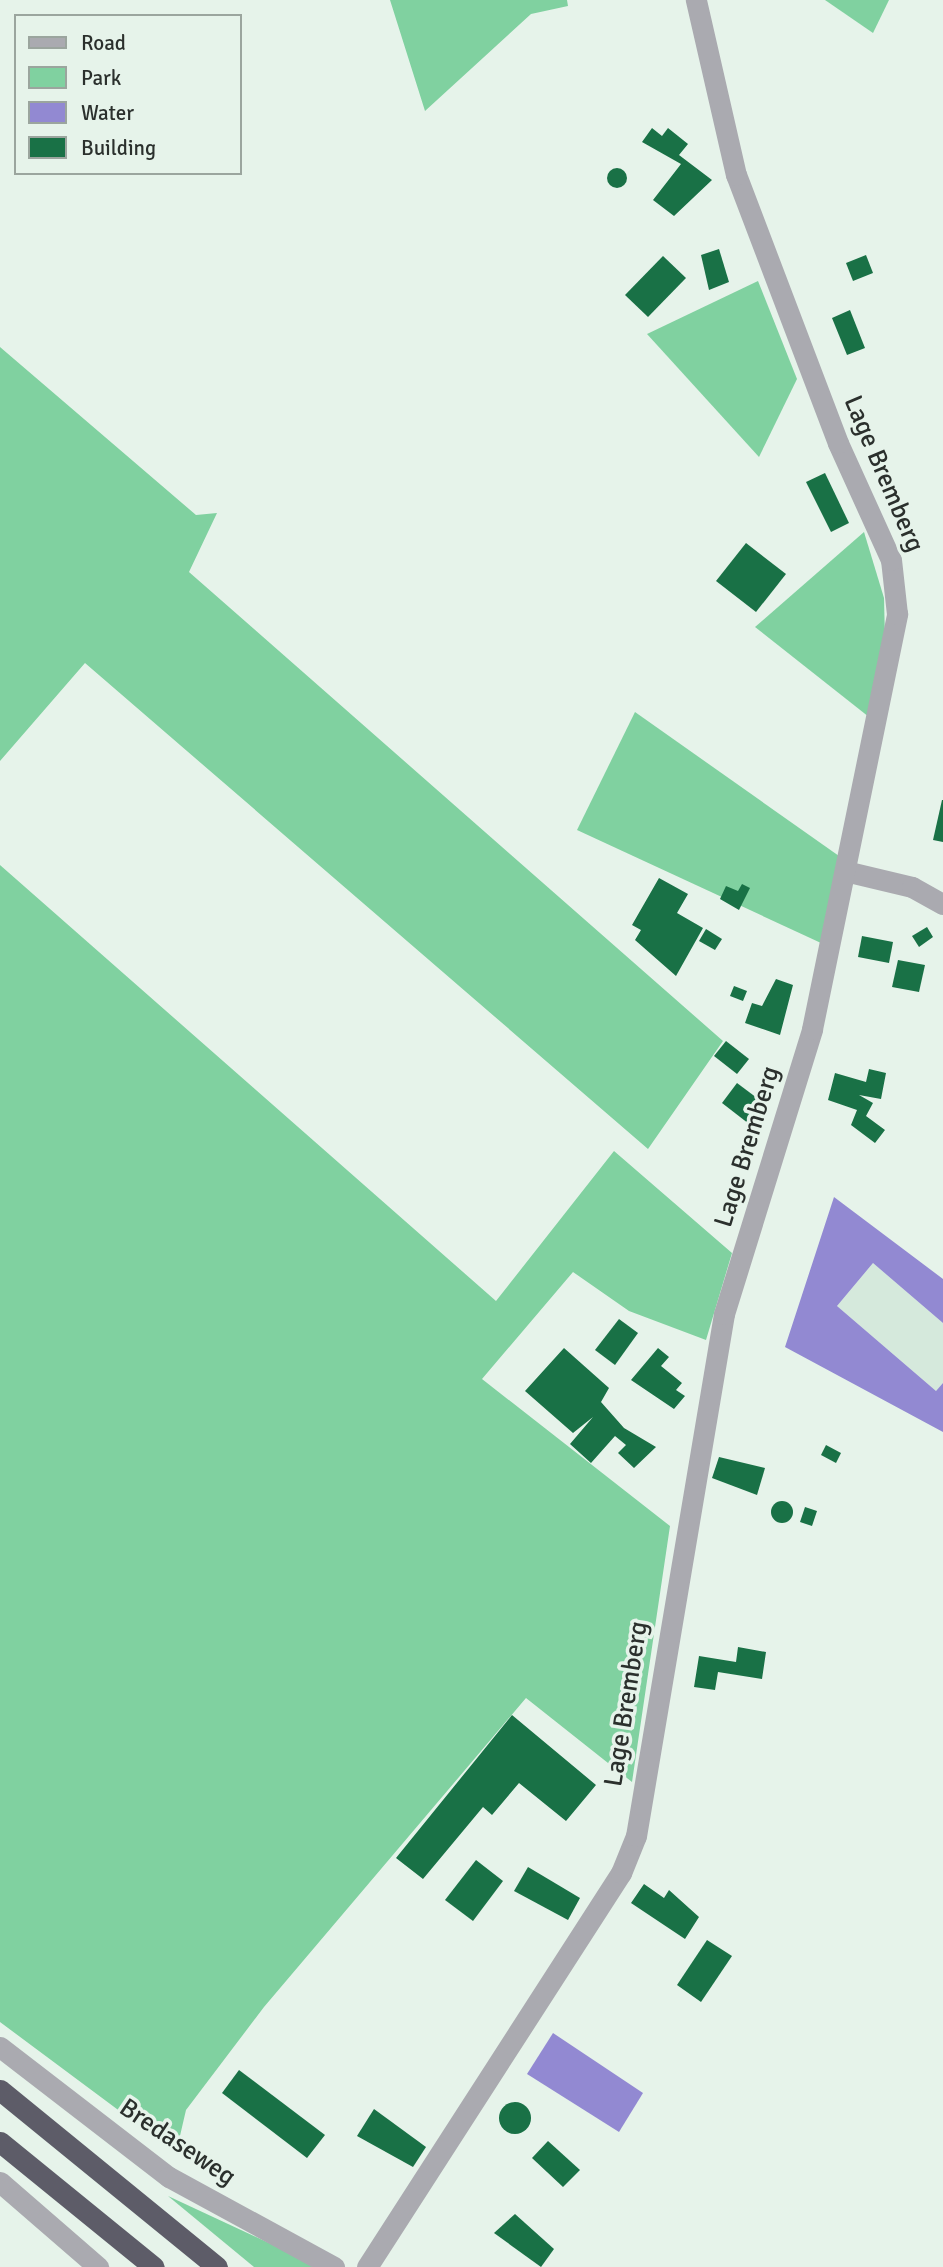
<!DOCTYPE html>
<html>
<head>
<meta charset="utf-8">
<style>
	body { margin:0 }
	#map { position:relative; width:943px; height:2267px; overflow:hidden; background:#e6f3ea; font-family:Signika,sans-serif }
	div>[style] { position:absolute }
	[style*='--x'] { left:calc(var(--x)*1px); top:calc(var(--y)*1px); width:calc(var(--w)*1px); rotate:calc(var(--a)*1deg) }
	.built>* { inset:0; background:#d5e9dc }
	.green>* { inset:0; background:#80d1a0 }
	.water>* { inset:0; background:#9289d2 }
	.building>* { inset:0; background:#197146 }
	.round { border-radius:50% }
	.street>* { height:21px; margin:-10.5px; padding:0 10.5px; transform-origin:10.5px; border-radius:10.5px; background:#aaaab0 }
	.highway>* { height:21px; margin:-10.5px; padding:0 10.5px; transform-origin:10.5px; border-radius:10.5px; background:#5d5c68 }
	span { translate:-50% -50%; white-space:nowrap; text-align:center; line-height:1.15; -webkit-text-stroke:7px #e6f3ea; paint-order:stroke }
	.street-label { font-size:26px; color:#2b302d }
	.legend { position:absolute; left:14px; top:14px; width:228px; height:161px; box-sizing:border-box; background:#e6f3ea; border:2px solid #9ba59e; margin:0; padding:9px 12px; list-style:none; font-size:21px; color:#2b302d }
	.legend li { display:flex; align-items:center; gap:14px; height:35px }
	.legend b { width:35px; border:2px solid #9ba59e }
</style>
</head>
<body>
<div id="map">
	<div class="built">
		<i style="clip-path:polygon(873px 1263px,943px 1323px,943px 1383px,936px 1391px,837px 1306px)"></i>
	</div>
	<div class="green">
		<i style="clip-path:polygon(390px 0,567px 0,568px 6px,531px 14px,425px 111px)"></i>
		<i style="clip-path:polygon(825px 0,889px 0,873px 33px)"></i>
		<i style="clip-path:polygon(758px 281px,797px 379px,759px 457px,647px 334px)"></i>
		<i style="clip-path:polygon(0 347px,196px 515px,217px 513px,189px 572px,723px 1041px,648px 1149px,85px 663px,0 761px)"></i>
		<i style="clip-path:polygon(864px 532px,884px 598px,885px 640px,869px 717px,755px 627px)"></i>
		<i style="clip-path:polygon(635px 712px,839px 856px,821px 943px,577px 830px)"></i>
		<i style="clip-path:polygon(0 865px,496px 1301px,614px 1151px,732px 1253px,706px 1340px,629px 1311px,573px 1272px,482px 1379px,670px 1526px,632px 1782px,526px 1698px,264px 2007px,186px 2110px,176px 2153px,0 2022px)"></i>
		<i style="clip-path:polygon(168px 2196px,297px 2256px,317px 2267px,254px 2267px)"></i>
	</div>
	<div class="water">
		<i style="clip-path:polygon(834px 1197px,943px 1279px,943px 1323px,873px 1263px,837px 1306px,936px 1391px,943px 1383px,943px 1432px,785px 1347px)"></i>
		<i style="clip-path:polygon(553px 2033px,643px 2093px,619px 2132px,527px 2074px)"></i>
	</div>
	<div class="building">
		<i style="clip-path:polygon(652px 128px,662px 136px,668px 128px,688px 144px,679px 155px,712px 180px,674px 216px,653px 200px,681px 164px,642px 142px)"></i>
		<i class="round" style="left:607px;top:168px;width:20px;height:20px"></i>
		<i style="clip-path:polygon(719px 249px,729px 282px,709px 290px,701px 255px)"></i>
		<i style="clip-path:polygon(866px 255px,873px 273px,853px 281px,846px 263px)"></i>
		<i style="clip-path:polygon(663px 256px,686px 278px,648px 317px,625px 295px)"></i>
		<i style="clip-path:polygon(850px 310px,865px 348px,847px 355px,832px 318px)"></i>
		<i style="clip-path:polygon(825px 473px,849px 523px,831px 532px,806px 482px)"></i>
		<i style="clip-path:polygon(746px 543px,786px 574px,756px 612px,716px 581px)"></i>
		<i style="clip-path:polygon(942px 800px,943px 800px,943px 842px,933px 840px)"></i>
		<i style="clip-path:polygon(659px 878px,688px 894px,677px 913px,703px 928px,676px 976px,635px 940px,641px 930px,632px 925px)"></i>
		<i style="clip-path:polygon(742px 884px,750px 888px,739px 910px,720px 899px,726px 886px,738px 891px)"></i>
		<i style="clip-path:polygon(927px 927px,933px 937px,919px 947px,912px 936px)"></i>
		<i style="clip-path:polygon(706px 929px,722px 939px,715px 950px,699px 941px)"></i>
		<i style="clip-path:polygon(862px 936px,893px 942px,889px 963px,858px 957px)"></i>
		<i style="clip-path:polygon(898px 960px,925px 965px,919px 992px,892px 987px)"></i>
		<i style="clip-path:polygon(776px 979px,793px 985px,780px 1035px,745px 1023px,752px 1003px,762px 1006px)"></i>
		<i style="clip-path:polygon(734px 986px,747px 991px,743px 1001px,730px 996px)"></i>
		<i style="clip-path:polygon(726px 1041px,749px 1059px,737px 1074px,714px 1056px)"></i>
		<i style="clip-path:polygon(869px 1069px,886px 1073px,881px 1099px,859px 1095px,873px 1103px,866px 1116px,885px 1130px,875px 1143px,851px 1125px,857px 1110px,828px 1100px,835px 1073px,866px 1082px)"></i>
		<i style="clip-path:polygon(737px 1083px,769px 1107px,753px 1127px,722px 1103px)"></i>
		<i style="clip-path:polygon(619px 1319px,638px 1333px,615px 1365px,595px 1350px)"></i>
		<i style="clip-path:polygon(564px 1348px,609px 1388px,601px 1402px,624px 1428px,656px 1447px,634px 1468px,618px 1453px,626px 1445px,615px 1436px,591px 1463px,570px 1444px,593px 1417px,573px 1433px,525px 1391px)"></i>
		<i style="clip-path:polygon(658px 1348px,669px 1357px,661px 1366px,682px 1383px,676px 1390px,685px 1396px,674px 1409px,631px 1380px)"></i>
		<i style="clip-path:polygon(826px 1445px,841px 1453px,836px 1463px,821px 1455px)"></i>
		<i style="clip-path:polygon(719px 1457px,765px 1468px,757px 1495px,712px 1478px)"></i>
		<i class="round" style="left:771px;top:1501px;width:22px;height:22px"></i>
		<i style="clip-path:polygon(805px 1507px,817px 1511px,812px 1526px,800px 1522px)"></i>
		<i style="clip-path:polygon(738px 1647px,766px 1652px,762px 1679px,718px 1672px,715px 1690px,694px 1687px,699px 1656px,736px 1662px)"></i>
		<i style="clip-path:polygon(512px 1715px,596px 1785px,566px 1821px,519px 1783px,492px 1815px,483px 1807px,423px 1879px,396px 1858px)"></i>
		<i style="clip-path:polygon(476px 1860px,503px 1881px,473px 1921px,445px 1900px)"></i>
		<i style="clip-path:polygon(528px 1867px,580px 1898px,568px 1920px,514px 1891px)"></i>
		<i style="clip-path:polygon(644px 1884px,664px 1898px,669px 1890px,699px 1917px,685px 1939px,631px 1903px)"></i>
		<i style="clip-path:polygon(707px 1940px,732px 1956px,701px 2002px,677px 1985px)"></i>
		<i style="clip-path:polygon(239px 2070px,325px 2135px,307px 2158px,222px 2093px)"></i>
		<i class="round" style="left:499px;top:2102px;width:32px;height:32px"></i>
		<i style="clip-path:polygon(374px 2109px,426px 2147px,413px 2167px,357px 2136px)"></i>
		<i style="clip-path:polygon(548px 2141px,580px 2170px,563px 2187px,532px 2158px)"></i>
		<i style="clip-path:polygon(515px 2214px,554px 2249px,541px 2267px,494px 2233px)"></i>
	</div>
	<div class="street">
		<i style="--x:845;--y:871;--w:69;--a:13.4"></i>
		<i style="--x:912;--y:887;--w:35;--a:29"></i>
		<i style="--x:0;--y:2047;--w:213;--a:37.6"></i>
		<i style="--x:169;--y:2177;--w:188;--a:28.6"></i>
		<i style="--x:0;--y:2182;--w:130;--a:40.9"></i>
		<i style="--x:367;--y:2267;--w:469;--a:-57.2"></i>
		<i style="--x:621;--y:1873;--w:40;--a:-68"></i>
		<i style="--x:636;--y:1836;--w:529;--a:-80.43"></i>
		<i style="--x:724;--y:1314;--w:298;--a:-72.8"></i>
		<i style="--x:812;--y:1029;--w:424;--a:-78.4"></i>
		<i style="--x:897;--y:614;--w:54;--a:-96.3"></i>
		<i style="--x:891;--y:560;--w:128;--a:-114.4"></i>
		<i style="--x:838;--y:443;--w:287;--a:-110.8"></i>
		<i style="--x:736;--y:175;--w:180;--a:-102.9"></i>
	</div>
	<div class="highway">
		<i style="--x:0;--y:2090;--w:280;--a:39.2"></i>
		<i style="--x:0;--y:2142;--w:198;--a:39.1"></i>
	</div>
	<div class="street-label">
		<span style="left:883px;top:474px;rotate:67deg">Lage Bremberg</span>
		<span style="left:748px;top:1147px;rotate:-73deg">Lage Bremberg</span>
		<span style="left:627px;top:1704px;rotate:-81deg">Lage Bremberg</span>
		<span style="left:177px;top:2143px;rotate:34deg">Bredaseweg</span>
	</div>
	<ul class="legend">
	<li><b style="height:9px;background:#aaaab0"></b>Road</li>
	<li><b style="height:19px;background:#80d1a0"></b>Park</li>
	<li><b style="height:19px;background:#9289d2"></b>Water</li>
	<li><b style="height:19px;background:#197146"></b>Building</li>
	</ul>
</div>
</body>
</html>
